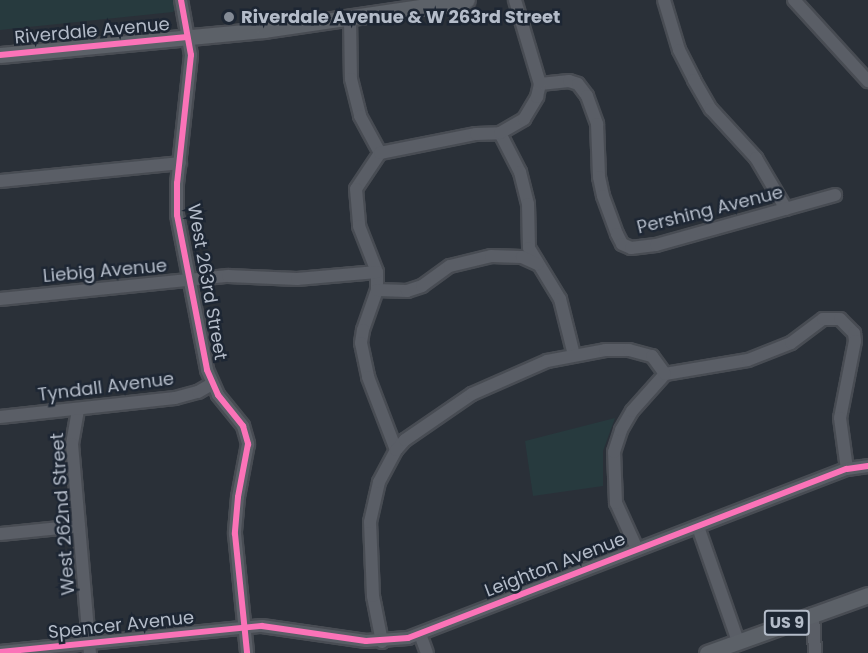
<!DOCTYPE html>
<html>
<head>
<meta charset="utf-8">
<style>
	body { margin:0 }
	#map { position:relative; width:868px; height:653px; overflow:hidden; background:#2a3038; font-family:Poppins,sans-serif }
	div>[style] { position:absolute }
	[style*='--x'] { left:calc(var(--x)*1px); top:calc(var(--y)*1px); width:calc(var(--w)*1px); rotate:calc(var(--a)*1deg) }
	.green>* { inset:0; background:#273a3e }
	.roads { filter:drop-shadow(2px 0 #484c53) drop-shadow(-2px 0 #484c53) drop-shadow(0 2px #484c53) drop-shadow(0 -2px #484c53) }
	.minor>* { height:12px; margin:-6px; padding:0 6px; transform-origin:6px; border-radius:6px; background:#5a5e66 }
	.major>* { height:15px; margin:-7.5px; padding:0 7.5px; transform-origin:7.5px; border-radius:7.5px; background:#5c6168 }
	.cycleway>* { height:6px; margin:-3px; padding:0 3px; transform-origin:3px; border-radius:3px; background:#fb73b8 }
	.dots>* { width:16px; height:16px; translate:-50% -50%; box-sizing:border-box; border:3px solid #1d2633; border-radius:50% }
	span { translate:-50% -50%; white-space:nowrap; text-align:center; line-height:1.15; -webkit-text-stroke:5px #1d2633; paint-order:stroke }
	.shield-label span { padding:2px 4px; background:#1d2633; border:2px solid; border-radius:4px; -webkit-text-stroke-width:0 }
	.shield-label { font-size:16px; color:#b4bcc9; font-weight:700 }
	.poi-label { font-size:18px; color:#b4bcc9; font-weight:700 }
	.left { translate:0 -50%; text-align:left }
	.street-label { font-size:18px; color:#b4bcc9 }
</style>
</head>
<body>
<div id="map">
	<div class="green">
		<i style="clip-path:polygon(0 0,180px 0,173px 12px,0 30px)"></i>
		<i style="clip-path:polygon(615px 418px,603px 451px,603px 486px,533px 496px,525px 441px)"></i>
	</div>
	<div class="roads">
		<div class="minor">
			<i style="--x:181;--y:0;--w:56;--a:79.7"></i>
			<i style="--x:191;--y:55;--w:129;--a:96.2"></i>
			<i style="--x:177;--y:183;--w:32;--a:90"></i>
			<i style="--x:177;--y:215;--w:158;--a:79"></i>
			<i style="--x:207;--y:370;--w:27;--a:66"></i>
			<i style="--x:218;--y:395;--w:40;--a:51"></i>
			<i style="--x:243;--y:426;--w:19;--a:74"></i>
			<i style="--x:248;--y:444;--w:54;--a:100.7"></i>
			<i style="--x:238;--y:497;--w:37;--a:95"></i>
			<i style="--x:235;--y:534;--w:120;--a:84.2"></i>
			<i style="--x:664;--y:0;--w:52;--a:73.3"></i>
			<i style="--x:679;--y:50;--w:34;--a:63"></i>
			<i style="--x:694;--y:80;--w:34;--a:60"></i>
			<i style="--x:711;--y:109;--w:67;--a:47.4"></i>
			<i style="--x:756;--y:158;--w:59;--a:59.5"></i>
			<i style="--x:794;--y:0;--w:110;--a:47.6"></i>
			<i style="--x:350;--y:18;--w:61;--a:89.1"></i>
			<i style="--x:351;--y:79;--w:38;--a:76"></i>
			<i style="--x:360;--y:116;--w:42;--a:61.6"></i>
			<i style="--x:380;--y:153;--w:43;--a:123.7"></i>
			<i style="--x:356;--y:189;--w:37;--a:85"></i>
			<i style="--x:359;--y:226;--w:49;--a:68.6"></i>
			<i style="--x:377;--y:272;--w:18;--a:90"></i>
			<i style="--x:377;--y:290;--w:42;--a:109.3"></i>
			<i style="--x:363;--y:330;--w:13;--a:99"></i>
			<i style="--x:361;--y:343;--w:35;--a:78"></i>
			<i style="--x:368;--y:377;--w:78;--a:69"></i>
			<i style="--x:540;--y:84;--w:29;--a:-6"></i>
			<i style="--x:569;--y:81;--w:9;--a:18"></i>
			<i style="--x:578;--y:84;--w:15;--a:53"></i>
			<i style="--x:587;--y:96;--w:30;--a:70"></i>
			<i style="--x:597;--y:124;--w:53;--a:87.8"></i>
			<i style="--x:599;--y:177;--w:19;--a:78"></i>
			<i style="--x:603;--y:196;--w:40;--a:69.8"></i>
			<i style="--x:617;--y:234;--w:11;--a:63"></i>
			<i style="--x:622;--y:244;--w:10;--a:24"></i>
			<i style="--x:631;--y:248;--w:25;--a:-7"></i>
			<i style="--x:656;--y:245;--w:186;--a:-15.6"></i>
			<i style="--x:500;--y:133;--w:44;--a:62.9"></i>
			<i style="--x:520;--y:172;--w:33;--a:76"></i>
			<i style="--x:528;--y:204;--w:44;--a:88.7"></i>
			<i style="--x:529;--y:248;--w:60;--a:58.7"></i>
			<i style="--x:560;--y:299;--w:58;--a:76"></i>
			<i style="--x:380;--y:153;--w:98;--a:-11.2"></i>
			<i style="--x:476;--y:134;--w:24;--a:-2"></i>
			<i style="--x:500;--y:133;--w:28;--a:-30"></i>
			<i style="--x:524;--y:119;--w:26;--a:-59"></i>
			<i style="--x:537;--y:97;--w:13;--a:-77"></i>
			<i style="--x:540;--y:84;--w:88;--a:-106.6"></i>
			<i style="--x:0;--y:181;--w:181;--a:-5.7"></i>
			<i style="--x:377;--y:290;--w:30;--a:2"></i>
			<i style="--x:407;--y:291;--w:16;--a:-18"></i>
			<i style="--x:422;--y:286;--w:34;--a:-36"></i>
			<i style="--x:450;--y:266;--w:42;--a:-13.7"></i>
			<i style="--x:491;--y:256;--w:31;--a:2"></i>
			<i style="--x:522;--y:257;--w:17;--a:25"></i>
			<i style="--x:0;--y:299;--w:229;--a:-5.8"></i>
			<i style="--x:228;--y:276;--w:69;--a:2.5"></i>
			<i style="--x:297;--y:279;--w:80;--a:-5"></i>
			<i style="--x:78;--y:410;--w:35;--a:100"></i>
			<i style="--x:72;--y:444;--w:210;--a:85.1"></i>
			<i style="--x:0;--y:417;--w:176;--a:-6.2"></i>
			<i style="--x:175;--y:398;--w:24;--a:-15"></i>
			<i style="--x:198;--y:392;--w:16;--a:-30"></i>
			<i style="--x:698;--y:527;--w:121;--a:70.7"></i>
			<i style="--x:0;--y:534;--w:79;--a:-5.8"></i>
			<i style="--x:637;--y:549;--w:51;--a:-114.5"></i>
			<i style="--x:616;--y:503;--w:51;--a:-92.2"></i>
			<i style="--x:614;--y:452;--w:23;--a:-72"></i>
			<i style="--x:621;--y:430;--w:22;--a:-60"></i>
			<i style="--x:632;--y:411;--w:50;--a:-48.3"></i>
			<i style="--x:665;--y:374;--w:84;--a:-9.6"></i>
			<i style="--x:748;--y:360;--w:46;--a:-21.6"></i>
			<i style="--x:791;--y:343;--w:40;--a:-37"></i>
			<i style="--x:823;--y:319;--w:17;--a:0"></i>
			<i style="--x:840;--y:319;--w:20;--a:45"></i>
			<i style="--x:854;--y:333;--w:8;--a:83"></i>
			<i style="--x:855;--y:341;--w:78;--a:101"></i>
			<i style="--x:840;--y:418;--w:51;--a:82.2"></i>
			<i style="--x:813;--y:614;--w:39;--a:87"></i>
			<i style="--x:420;--y:634;--w:20;--a:70"></i>
			<i style="--x:382;--y:642;--w:47;--a:-101.1"></i>
			<i style="--x:373;--y:596;--w:74;--a:-92.3"></i>
			<i style="--x:370;--y:522;--w:41;--a:-77.3"></i>
			<i style="--x:379;--y:482;--w:36;--a:-62"></i>
			<i style="--x:396;--y:450;--w:13;--a:-48"></i>
			<i style="--x:405;--y:440;--w:81;--a:-34.5"></i>
			<i style="--x:472;--y:394;--w:82;--a:-23.7"></i>
			<i style="--x:547;--y:361;--w:59;--a:-10.7"></i>
			<i style="--x:605;--y:350;--w:24;--a:0"></i>
			<i style="--x:629;--y:350;--w:24;--a:15"></i>
			<i style="--x:652;--y:356;--w:22;--a:54"></i>
			<i style="--x:0;--y:652;--w:263;--a:-5.7"></i>
			<i style="--x:262;--y:626;--w:105;--a:8.2"></i>
			<i style="--x:366;--y:641;--w:42;--a:-4.1"></i>
			<i style="--x:408;--y:638;--w:470;--a:-21.1"></i>
			<i style="--x:847;--y:469;--w:21;--a:-8"></i>
		</div>
		<div class="major">
			<i style="--x:0;--y:55;--w:265;--a:-5.4"></i>
			<i style="--x:264;--y:30;--w:205;--a:-8.4"></i>
			<i style="--x:707;--y:653;--w:171;--a:-19.8"></i>
		</div>
	</div>
	<div class="cycleway">
		<i style="--x:181;--y:0;--w:56;--a:79.7"></i>
		<i style="--x:191;--y:55;--w:129;--a:96.2"></i>
		<i style="--x:177;--y:183;--w:32;--a:90"></i>
		<i style="--x:177;--y:215;--w:158;--a:79"></i>
		<i style="--x:207;--y:370;--w:27;--a:66"></i>
		<i style="--x:218;--y:395;--w:40;--a:51"></i>
		<i style="--x:243;--y:426;--w:19;--a:74"></i>
		<i style="--x:248;--y:444;--w:54;--a:100.7"></i>
		<i style="--x:238;--y:497;--w:37;--a:95"></i>
		<i style="--x:235;--y:534;--w:120;--a:84.2"></i>
		<i style="--x:0;--y:55;--w:188;--a:-5.5"></i>
		<i style="--x:0;--y:652;--w:263;--a:-5.7"></i>
		<i style="--x:262;--y:626;--w:105;--a:8.2"></i>
		<i style="--x:366;--y:641;--w:42;--a:-4.1"></i>
		<i style="--x:408;--y:638;--w:470;--a:-21.1"></i>
		<i style="--x:847;--y:469;--w:21;--a:-8"></i>
	</div>
	<div class="dots">
		<i style="left:229px;top:17px;background:#848b96"></i>
	</div>
	<div class="shield-label">
		<span style="left:787px;top:623px">US 9</span>
	</div>
	<div class="poi-label">
		<span class="left" style="left:241px;top:17px">Riverdale Avenue &amp; W 263rd Street</span>
	</div>
	<div class="street-label">
		<span style="left:92px;top:31px;rotate:-5deg">Riverdale Avenue</span>
		<span style="left:710px;top:210px;rotate:-14deg">Pershing Avenue</span>
		<span style="left:105px;top:271px;rotate:-5deg">Liebig Avenue</span>
		<span style="left:207px;top:282px;rotate:80deg">West 263rd Street</span>
		<span style="left:106px;top:387px;rotate:-7deg">Tyndall Avenue</span>
		<span style="left:63px;top:514px;rotate:-94deg">West 262nd Street</span>
		<span style="left:555px;top:565px;rotate:-21deg">Leighton Avenue</span>
		<span style="left:121px;top:625px;rotate:-6deg">Spencer Avenue</span>
	</div>
</div>
</body>
</html>
